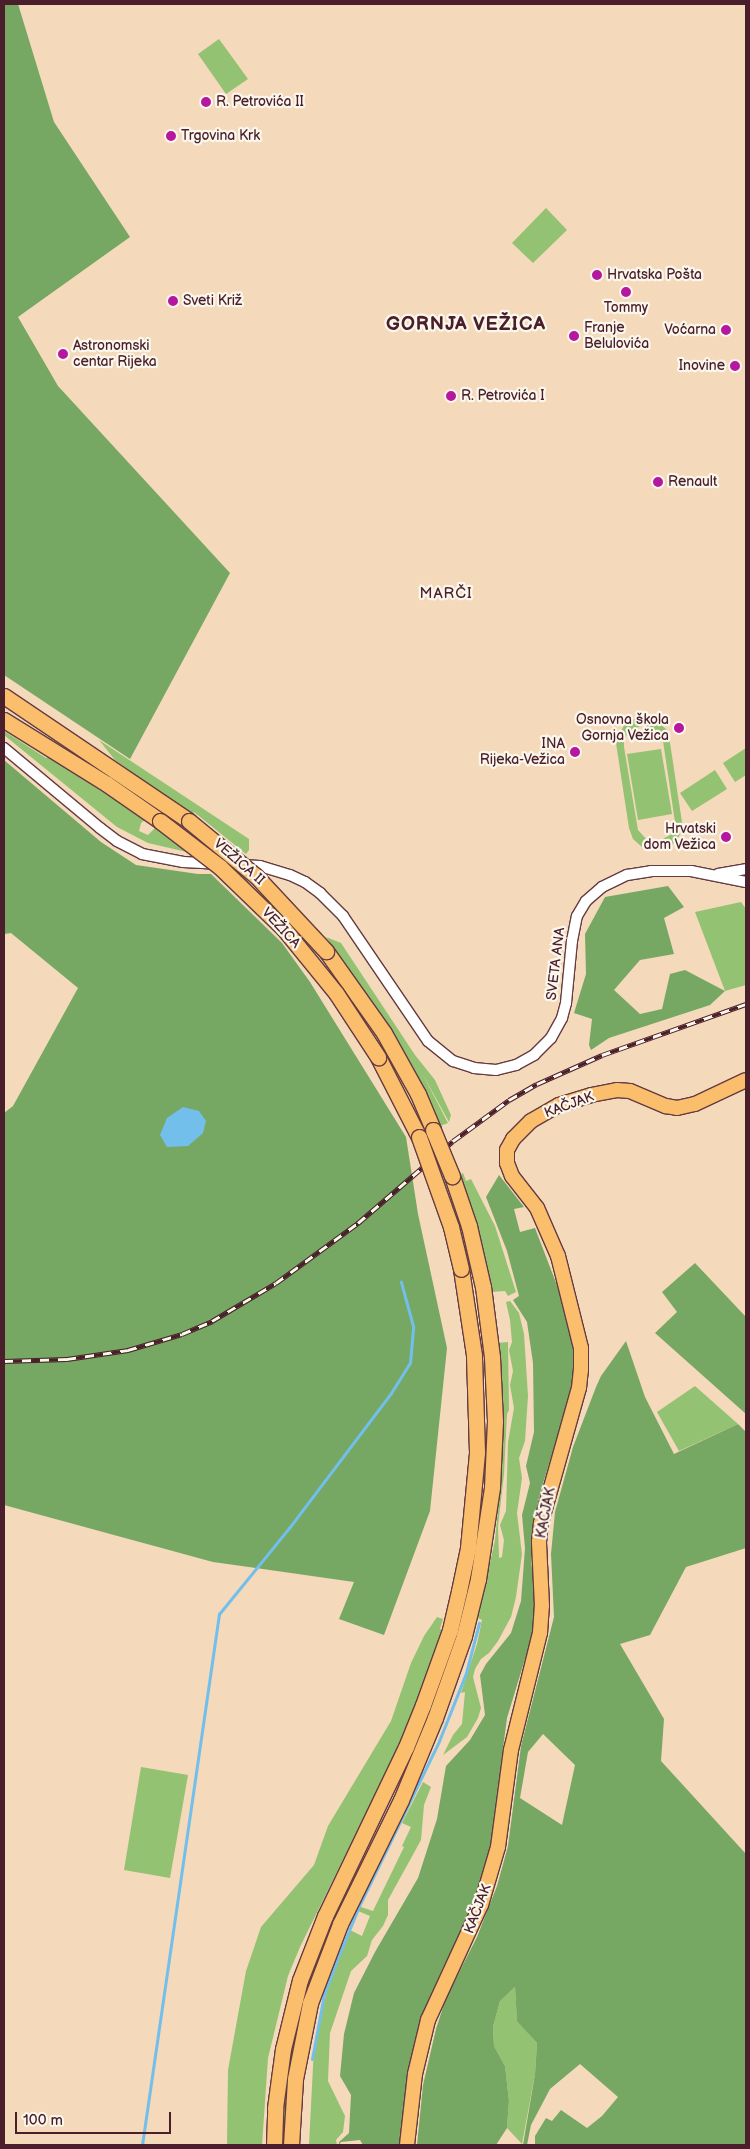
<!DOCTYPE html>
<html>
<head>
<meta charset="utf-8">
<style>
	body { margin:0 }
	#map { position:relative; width:750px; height:2149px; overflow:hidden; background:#f4d9bb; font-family:"Balsamiq Sans",sans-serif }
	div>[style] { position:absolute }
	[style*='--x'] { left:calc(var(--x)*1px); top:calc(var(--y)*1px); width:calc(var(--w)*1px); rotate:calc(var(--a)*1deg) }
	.green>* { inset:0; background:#93c272 }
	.forest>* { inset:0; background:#76a864 }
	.water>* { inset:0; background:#72bfec }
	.stream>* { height:3px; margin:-1.5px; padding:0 1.5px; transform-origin:1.5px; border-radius:1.5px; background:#72bfec }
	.roads { filter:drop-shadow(1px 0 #643b41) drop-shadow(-1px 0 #643b41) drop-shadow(0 1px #643b41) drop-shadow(0 -1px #643b41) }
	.minor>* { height:10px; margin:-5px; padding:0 5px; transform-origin:5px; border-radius:5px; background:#fff }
	.major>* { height:14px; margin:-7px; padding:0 7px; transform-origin:7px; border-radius:7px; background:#fabe6d }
	.highway>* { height:15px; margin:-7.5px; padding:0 7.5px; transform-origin:7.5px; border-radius:7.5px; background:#fabe6d }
	.rail>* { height:5px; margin-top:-2.5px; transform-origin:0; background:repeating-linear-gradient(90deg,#fbf7ec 0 9px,#4a1f2b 0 18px); box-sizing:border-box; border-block:1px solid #4a1f2b }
	.bridges { filter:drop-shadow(1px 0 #643b41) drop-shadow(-1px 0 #643b41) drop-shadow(0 1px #643b41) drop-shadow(0 -1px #643b41) }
	.highway-bridge>* { height:15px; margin:-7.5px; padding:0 7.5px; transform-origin:7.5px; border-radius:7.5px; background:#fabe6d }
	.dots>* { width:14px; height:14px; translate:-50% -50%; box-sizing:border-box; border:2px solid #fbf7ec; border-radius:50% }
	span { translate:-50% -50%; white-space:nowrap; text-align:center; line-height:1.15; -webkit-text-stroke:4.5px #fbf7ec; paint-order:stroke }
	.poi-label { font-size:14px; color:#4a1f2b }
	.left { translate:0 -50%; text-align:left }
	.right { translate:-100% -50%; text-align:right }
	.street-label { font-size:14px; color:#4a1f2b }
	.neighbourhood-label { font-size:15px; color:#4a1f2b; letter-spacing:1px }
	.district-label { font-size:19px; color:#4a1f2b; font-weight:700; letter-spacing:1px }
	.frame { position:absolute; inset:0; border:5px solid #4a1f2b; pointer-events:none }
	.scale { position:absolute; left:15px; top:2112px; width:156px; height:22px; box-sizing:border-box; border:2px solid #4a1f2b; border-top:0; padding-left:6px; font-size:15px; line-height:18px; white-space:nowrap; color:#4a1f2b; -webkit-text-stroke:4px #fbf7ec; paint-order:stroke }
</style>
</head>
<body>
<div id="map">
	<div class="green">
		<i style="clip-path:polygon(219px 39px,248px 79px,226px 94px,198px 54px)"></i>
		<i style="clip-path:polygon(546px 208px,567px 230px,533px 263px,512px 243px)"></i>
		<i style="clip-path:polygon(evenodd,636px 718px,655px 720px,666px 729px,669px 736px,683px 829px,675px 843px,661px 850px,642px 847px,633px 839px,629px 828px,616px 743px,624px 725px,636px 718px,643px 725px,656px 731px,663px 741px,675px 822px,672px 834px,657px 842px,647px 840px,638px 830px,624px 747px,624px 741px,628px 732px,643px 725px)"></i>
		<i style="clip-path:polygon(4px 731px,46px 758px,50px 757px,145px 820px,141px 823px,139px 831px,148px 835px,155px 828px,187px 852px,148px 843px,117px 827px,4px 735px)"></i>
		<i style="clip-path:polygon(99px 740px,249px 839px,249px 850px,246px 854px,194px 812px,192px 815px,115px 760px)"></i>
		<i style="clip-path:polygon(746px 748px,746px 775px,735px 782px,723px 763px)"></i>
		<i style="clip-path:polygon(661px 749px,672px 814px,638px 820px,627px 754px)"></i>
		<i style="clip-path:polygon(715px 770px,727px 789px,692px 811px,680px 793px)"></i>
		<i style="clip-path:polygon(741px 902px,746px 909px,746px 985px,725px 991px,695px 912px)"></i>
		<i style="clip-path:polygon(326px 937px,341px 943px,415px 1055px,435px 1080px,451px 1115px,449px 1122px,422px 1073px,448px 1123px,440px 1126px,412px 1066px,392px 1031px)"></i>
		<i style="clip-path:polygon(463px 1173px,466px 1181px,471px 1179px,495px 1226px,516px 1292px,508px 1296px,505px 1291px,491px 1292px,474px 1220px,460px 1175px)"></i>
		<i style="clip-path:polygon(510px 1301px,519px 1313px,524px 1334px,528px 1396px,525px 1441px,519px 1458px,522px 1478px,517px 1513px,522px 1554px,516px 1597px,511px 1617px,498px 1641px,489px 1653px,481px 1659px,475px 1669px,473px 1677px,481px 1708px,478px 1718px,467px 1737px,443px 1755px,453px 1735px,462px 1724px,465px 1692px,461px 1693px,477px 1644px,482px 1620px,478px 1618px,495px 1540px,501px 1479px,503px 1433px,498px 1343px,508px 1342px,509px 1410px,507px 1414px,504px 1474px,498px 1526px,499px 1558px,502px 1557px,504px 1540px,500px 1525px,506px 1511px,508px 1442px,514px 1408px,510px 1385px,513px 1371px,509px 1350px,512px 1342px,510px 1320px,506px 1302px)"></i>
		<i style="clip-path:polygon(695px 1386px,738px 1424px,679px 1451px,657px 1412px)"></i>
		<i style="clip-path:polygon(437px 1617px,443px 1619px,440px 1629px,442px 1630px,423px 1686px,398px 1748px,300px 1947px,288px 1976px,268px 2058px,262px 2145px,227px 2145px,228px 2070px,246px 1971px,261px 1927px,314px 1865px,328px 1826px,391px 1721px,411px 1663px,424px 1636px)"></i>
		<i style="clip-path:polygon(141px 1767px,188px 1775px,170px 1878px,124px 1870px)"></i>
		<i style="clip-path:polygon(423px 1782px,431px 1787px,424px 1805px,421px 1840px,388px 1900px,388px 1915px,383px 1926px,372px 1940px,367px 1956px,351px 1971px,330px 2033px,328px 2081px,345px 2116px,343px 2132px,336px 2140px,337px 2145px,309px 2145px,314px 2047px,327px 1991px,350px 1930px,362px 1936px,370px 1916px,358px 1911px,361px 1907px,373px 1911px,404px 1847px,402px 1846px,411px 1827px,402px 1823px)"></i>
		<i style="clip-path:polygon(353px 1872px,356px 1873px,330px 1930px,285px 2145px,282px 2145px,284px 2091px,299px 2009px,316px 1957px)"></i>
		<i style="clip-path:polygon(515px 1987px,517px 2020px,537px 2043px,535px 2074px,522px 2144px,507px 2128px,509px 2101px,505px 2066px,494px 2046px,493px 2027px,500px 2001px)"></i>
	</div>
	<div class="forest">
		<i style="clip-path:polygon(4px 4px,18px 4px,54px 122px,130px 237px,18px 317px,58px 386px,230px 573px,130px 759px,4px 675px)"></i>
		<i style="clip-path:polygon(4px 760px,101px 842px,136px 865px,198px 874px,211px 874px,282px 943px,310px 982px,406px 1137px,418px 1214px,447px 1348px,430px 1511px,384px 1635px,339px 1619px,354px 1582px,213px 1562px,4px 1505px,4px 1113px,13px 1106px,78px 988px,11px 933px,4px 934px)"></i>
		<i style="clip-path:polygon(668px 886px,684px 907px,664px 918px,674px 954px,640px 960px,614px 990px,640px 1014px,662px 1009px,670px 974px,685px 970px,725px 991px,710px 1005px,609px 1038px,591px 1050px,589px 1045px,592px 1019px,574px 1013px,586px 974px,585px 934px,605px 897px)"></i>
		<i style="clip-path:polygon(499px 1175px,524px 1207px,514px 1209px,520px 1232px,535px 1228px,558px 1288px,561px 1287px,575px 1350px,575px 1379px,541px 1490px,534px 1521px,531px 1558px,536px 1609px,532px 1636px,507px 1718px,491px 1840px,485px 1874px,468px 1919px,442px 1970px,420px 2020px,410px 2063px,400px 2145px,363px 2145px,360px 2140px,341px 2142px,339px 2145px,339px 2142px,349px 2133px,351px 2095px,340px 2076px,344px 2034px,354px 1993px,375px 1952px,418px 1878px,437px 1819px,446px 1766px,470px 1740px,485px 1715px,480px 1675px,486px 1664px,511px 1633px,521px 1601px,525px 1548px,522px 1515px,530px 1483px,526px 1466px,534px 1432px,533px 1363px,527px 1322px,513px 1300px,519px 1296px,507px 1251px,486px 1197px)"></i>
		<i style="clip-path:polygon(695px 1263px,746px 1317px,746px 1414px,655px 1333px,677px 1312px,662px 1292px)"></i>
		<i style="clip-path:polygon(evenodd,626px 1341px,645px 1397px,674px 1454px,738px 1424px,746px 1432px,746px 1548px,686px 1567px,650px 1635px,620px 1644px,664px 1719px,661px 1761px,746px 1854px,746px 2145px,535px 2145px,535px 2136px,546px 2118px,552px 2121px,561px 2110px,587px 2128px,602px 2116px,618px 2097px,580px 2064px,550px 2089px,531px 2125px,527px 2145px,523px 2145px,535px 2074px,537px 2043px,517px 2021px,515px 1987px,500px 2001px,493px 2027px,494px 2046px,505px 2066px,509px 2101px,507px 2128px,496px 2145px,417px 2145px,423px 2085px,436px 2029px,446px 1998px,477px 1937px,497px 1886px,508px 1846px,521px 1746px,554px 1617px,551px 1554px,555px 1512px,573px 1447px,596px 1387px,601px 1376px,626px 1341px,543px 1734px,575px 1765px,562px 1825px,520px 1798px,528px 1752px,543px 1734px)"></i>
	</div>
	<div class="water">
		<i style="clip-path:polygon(183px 1107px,199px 1111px,206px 1121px,203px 1133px,188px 1146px,167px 1147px,160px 1135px,167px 1118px)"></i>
	</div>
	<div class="stream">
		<i style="--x:312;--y:2059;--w:66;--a:-79.5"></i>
		<i style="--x:324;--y:1994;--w:34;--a:-69"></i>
		<i style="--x:336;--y:1962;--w:61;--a:-67.7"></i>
		<i style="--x:359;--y:1906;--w:183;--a:-64.1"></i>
		<i style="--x:439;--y:1741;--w:73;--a:-68.3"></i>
		<i style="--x:466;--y:1673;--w:52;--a:-75.4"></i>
		<i style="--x:142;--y:2145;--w:537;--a:-81.75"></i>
		<i style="--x:219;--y:1614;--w:111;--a:-50.9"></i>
		<i style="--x:289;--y:1528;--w:169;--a:-52.9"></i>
		<i style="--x:391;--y:1393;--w:36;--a:-58"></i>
		<i style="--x:410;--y:1363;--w:37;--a:-85"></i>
		<i style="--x:413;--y:1326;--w:46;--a:-105.3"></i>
	</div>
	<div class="roads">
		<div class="minor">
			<i style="--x:4;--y:748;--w:125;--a:39.8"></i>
			<i style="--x:100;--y:828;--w:21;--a:37"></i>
			<i style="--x:117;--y:841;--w:28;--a:27"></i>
			<i style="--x:142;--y:854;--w:42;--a:11"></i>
			<i style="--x:183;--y:862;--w:77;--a:3"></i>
			<i style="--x:260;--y:866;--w:31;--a:17"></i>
			<i style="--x:290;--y:875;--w:17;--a:25"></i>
			<i style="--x:305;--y:882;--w:19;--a:36"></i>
			<i style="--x:320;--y:893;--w:33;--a:45"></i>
			<i style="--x:343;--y:916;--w:151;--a:55.8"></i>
			<i style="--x:428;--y:1041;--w:32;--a:39"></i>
			<i style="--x:453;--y:1061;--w:22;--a:18"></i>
			<i style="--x:474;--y:1068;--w:22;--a:5"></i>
			<i style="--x:496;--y:1070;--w:21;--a:-14"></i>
			<i style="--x:516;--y:1065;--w:21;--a:-29"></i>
			<i style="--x:534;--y:1055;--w:24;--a:-45"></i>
			<i style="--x:551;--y:1038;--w:23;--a:-61"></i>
			<i style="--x:562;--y:1018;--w:16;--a:-75"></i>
			<i style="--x:566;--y:1003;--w:62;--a:-84.5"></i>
			<i style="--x:572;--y:941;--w:25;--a:-79"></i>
			<i style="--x:577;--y:916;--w:17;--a:-59"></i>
			<i style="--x:586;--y:901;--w:21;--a:-41"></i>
			<i style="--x:602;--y:887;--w:28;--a:-26"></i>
			<i style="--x:627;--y:875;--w:24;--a:-9"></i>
			<i style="--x:651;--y:871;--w:40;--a:0"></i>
			<i style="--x:691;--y:871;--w:56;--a:11.3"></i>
			<i style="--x:718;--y:874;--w:28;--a:-10"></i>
		</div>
		<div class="major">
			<i style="--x:407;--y:2145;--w:71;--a:-83.6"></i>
			<i style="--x:415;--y:2074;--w:56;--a:-76.5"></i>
			<i style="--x:428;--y:2020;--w:127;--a:-65.3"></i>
			<i style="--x:481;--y:1905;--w:60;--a:-73.7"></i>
			<i style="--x:498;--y:1847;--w:98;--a:-82.4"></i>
			<i style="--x:511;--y:1750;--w:121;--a:-76.1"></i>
			<i style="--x:540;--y:1633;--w:27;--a:-86"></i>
			<i style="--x:542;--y:1606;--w:64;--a:-92.7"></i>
			<i style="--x:539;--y:1542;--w:19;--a:-84"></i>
			<i style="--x:541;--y:1523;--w:140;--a:-74.3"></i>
			<i style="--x:579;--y:1388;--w:18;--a:-84"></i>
			<i style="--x:581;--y:1370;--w:22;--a:-90"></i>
			<i style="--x:581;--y:1348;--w:95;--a:-104"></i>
			<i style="--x:558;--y:1256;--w:52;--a:-113.6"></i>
			<i style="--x:537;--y:1208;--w:41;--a:-128"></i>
			<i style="--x:512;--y:1176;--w:14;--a:-111"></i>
			<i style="--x:507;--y:1163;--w:13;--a:-90"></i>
			<i style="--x:507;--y:1150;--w:13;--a:-61"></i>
			<i style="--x:513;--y:1139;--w:25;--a:-45"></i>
			<i style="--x:531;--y:1121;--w:32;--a:-30"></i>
			<i style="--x:559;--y:1105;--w:34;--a:-17"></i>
			<i style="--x:591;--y:1095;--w:26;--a:-11"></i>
			<i style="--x:617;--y:1090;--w:13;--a:4"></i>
			<i style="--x:630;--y:1091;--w:39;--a:23"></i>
			<i style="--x:666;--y:1106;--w:11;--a:10"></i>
			<i style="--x:677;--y:1108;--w:18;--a:-13"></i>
			<i style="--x:695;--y:1104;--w:56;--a:-25.2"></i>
		</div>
		<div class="highway">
			<i style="--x:4;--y:696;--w:223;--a:34"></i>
			<i style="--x:4;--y:720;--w:121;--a:31.9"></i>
			<i style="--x:107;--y:784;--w:65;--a:34.9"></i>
			<i style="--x:326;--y:951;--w:100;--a:54.7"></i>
			<i style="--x:384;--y:1033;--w:70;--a:60.9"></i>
			<i style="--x:418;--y:1094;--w:39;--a:67"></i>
			<i style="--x:378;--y:1057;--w:90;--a:62.9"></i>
			<i style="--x:274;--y:2145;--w:37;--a:-88"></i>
			<i style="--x:275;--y:2108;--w:60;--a:-82.3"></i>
			<i style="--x:283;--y:2049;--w:71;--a:-76.2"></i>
			<i style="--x:300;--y:1980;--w:69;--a:-68.7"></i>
			<i style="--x:325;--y:1916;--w:187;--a:-64.4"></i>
			<i style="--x:406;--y:1747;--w:45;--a:-68"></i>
			<i style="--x:423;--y:1705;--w:80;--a:-70.2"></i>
			<i style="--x:450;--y:1630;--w:40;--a:-77"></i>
			<i style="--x:459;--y:1591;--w:44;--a:-78.2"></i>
			<i style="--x:468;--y:1548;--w:96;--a:-84.6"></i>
			<i style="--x:477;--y:1452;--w:97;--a:-91.8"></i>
			<i style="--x:474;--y:1355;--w:87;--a:-98.6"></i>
			<i style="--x:291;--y:2145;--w:66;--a:-86.5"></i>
			<i style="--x:295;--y:2079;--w:77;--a:-78.8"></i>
			<i style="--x:310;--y:2003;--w:85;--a:-69.2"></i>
			<i style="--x:340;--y:1924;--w:138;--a:-63.8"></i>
			<i style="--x:401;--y:1800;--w:89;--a:-67.5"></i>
			<i style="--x:435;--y:1718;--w:87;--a:-70.5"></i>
			<i style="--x:464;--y:1636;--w:59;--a:-76.2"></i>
			<i style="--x:478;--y:1579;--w:93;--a:-81.3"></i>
			<i style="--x:492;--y:1487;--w:66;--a:-87.4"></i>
			<i style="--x:495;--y:1421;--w:64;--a:-92.7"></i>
			<i style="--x:492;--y:1357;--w:71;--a:-97.3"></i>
			<i style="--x:483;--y:1287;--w:63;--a:-102.9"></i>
			<i style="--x:469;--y:1226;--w:53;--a:-108.8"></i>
		</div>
	</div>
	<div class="rail">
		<i style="--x:4;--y:1361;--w:63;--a:-1.8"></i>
		<i style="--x:67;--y:1359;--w:62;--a:-8.4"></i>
		<i style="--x:128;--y:1350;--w:56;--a:-16.5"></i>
		<i style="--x:182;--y:1334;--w:33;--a:-23"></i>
		<i style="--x:212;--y:1321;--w:74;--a:-30.7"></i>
		<i style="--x:276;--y:1283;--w:102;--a:-36.2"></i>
		<i style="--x:358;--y:1223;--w:125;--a:-40.8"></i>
		<i style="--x:453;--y:1141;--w:69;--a:-36.2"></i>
		<i style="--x:509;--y:1100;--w:32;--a:-30"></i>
		<i style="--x:537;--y:1084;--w:71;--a:-24"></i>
		<i style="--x:602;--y:1055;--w:153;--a:-19.5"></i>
	</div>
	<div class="bridges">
		<div class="highway-bridge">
			<i style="--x:160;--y:821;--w:76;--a:37.5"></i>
			<i style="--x:220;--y:867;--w:89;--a:44.1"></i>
			<i style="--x:284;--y:929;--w:82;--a:50.9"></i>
			<i style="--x:336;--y:993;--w:77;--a:56.7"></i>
			<i style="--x:189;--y:821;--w:87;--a:39.4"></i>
			<i style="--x:256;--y:876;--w:103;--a:47"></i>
			<i style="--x:433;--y:1130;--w:50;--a:67.6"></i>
			<i style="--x:419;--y:1137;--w:96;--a:70.4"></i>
			<i style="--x:451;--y:1227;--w:43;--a:76.6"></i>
		</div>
	</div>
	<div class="dots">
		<i style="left:206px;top:102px;background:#b5179e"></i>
		<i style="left:171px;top:136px;background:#b5179e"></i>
		<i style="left:597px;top:275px;background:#b5179e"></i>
		<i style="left:626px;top:292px;background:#b5179e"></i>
		<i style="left:173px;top:301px;background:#b5179e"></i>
		<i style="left:726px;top:330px;background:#b5179e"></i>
		<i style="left:574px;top:336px;background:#b5179e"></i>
		<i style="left:63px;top:354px;background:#b5179e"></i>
		<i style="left:735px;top:366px;background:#b5179e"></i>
		<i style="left:451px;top:396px;background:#b5179e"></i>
		<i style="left:658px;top:482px;background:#b5179e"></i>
		<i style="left:679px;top:728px;background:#b5179e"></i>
		<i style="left:575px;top:752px;background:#b5179e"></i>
		<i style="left:726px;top:837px;background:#b5179e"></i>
	</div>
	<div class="poi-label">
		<span class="left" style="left:216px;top:102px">R. Petrovića II</span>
		<span class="left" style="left:181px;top:136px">Trgovina Krk</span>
		<span class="left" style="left:607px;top:275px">Hrvatska Pošta</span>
		<span class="left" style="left:183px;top:301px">Sveti Križ</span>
		<span style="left:626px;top:308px">Tommy</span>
		<span class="left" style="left:584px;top:336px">Franje<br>Belulovića</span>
		<span class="right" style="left:716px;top:330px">Voćarna</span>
		<span class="left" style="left:73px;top:354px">Astronomski<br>centar Rijeka</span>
		<span class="right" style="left:725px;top:366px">Inovine</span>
		<span class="left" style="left:461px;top:396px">R. Petrovića I</span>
		<span class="left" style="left:668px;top:482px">Renault</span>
		<span class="right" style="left:669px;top:728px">Osnovna škola<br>Gornja Vežica</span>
		<span class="right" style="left:565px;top:752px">INA<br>Rijeka-Vežica</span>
		<span class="right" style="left:716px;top:837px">Hrvatski<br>dom Vežica</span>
	</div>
	<div class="street-label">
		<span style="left:239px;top:862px;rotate:41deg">VEŽICA II</span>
		<span style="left:281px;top:928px;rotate:47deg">VEŽICA</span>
		<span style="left:556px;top:964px;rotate:-83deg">SVETA ANA</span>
		<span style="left:569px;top:1105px;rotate:-20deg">KAČJAK</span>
		<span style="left:546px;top:1513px;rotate:-79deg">KAČJAK</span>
		<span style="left:478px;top:1909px;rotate:-69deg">KAČJAK</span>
	</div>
	<div class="neighbourhood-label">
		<span style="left:446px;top:594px">MARČI</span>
	</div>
	<div class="district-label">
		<span style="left:466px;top:325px">GORNJA VEŽICA</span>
	</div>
	<div class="frame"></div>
	<div class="scale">100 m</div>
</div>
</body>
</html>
